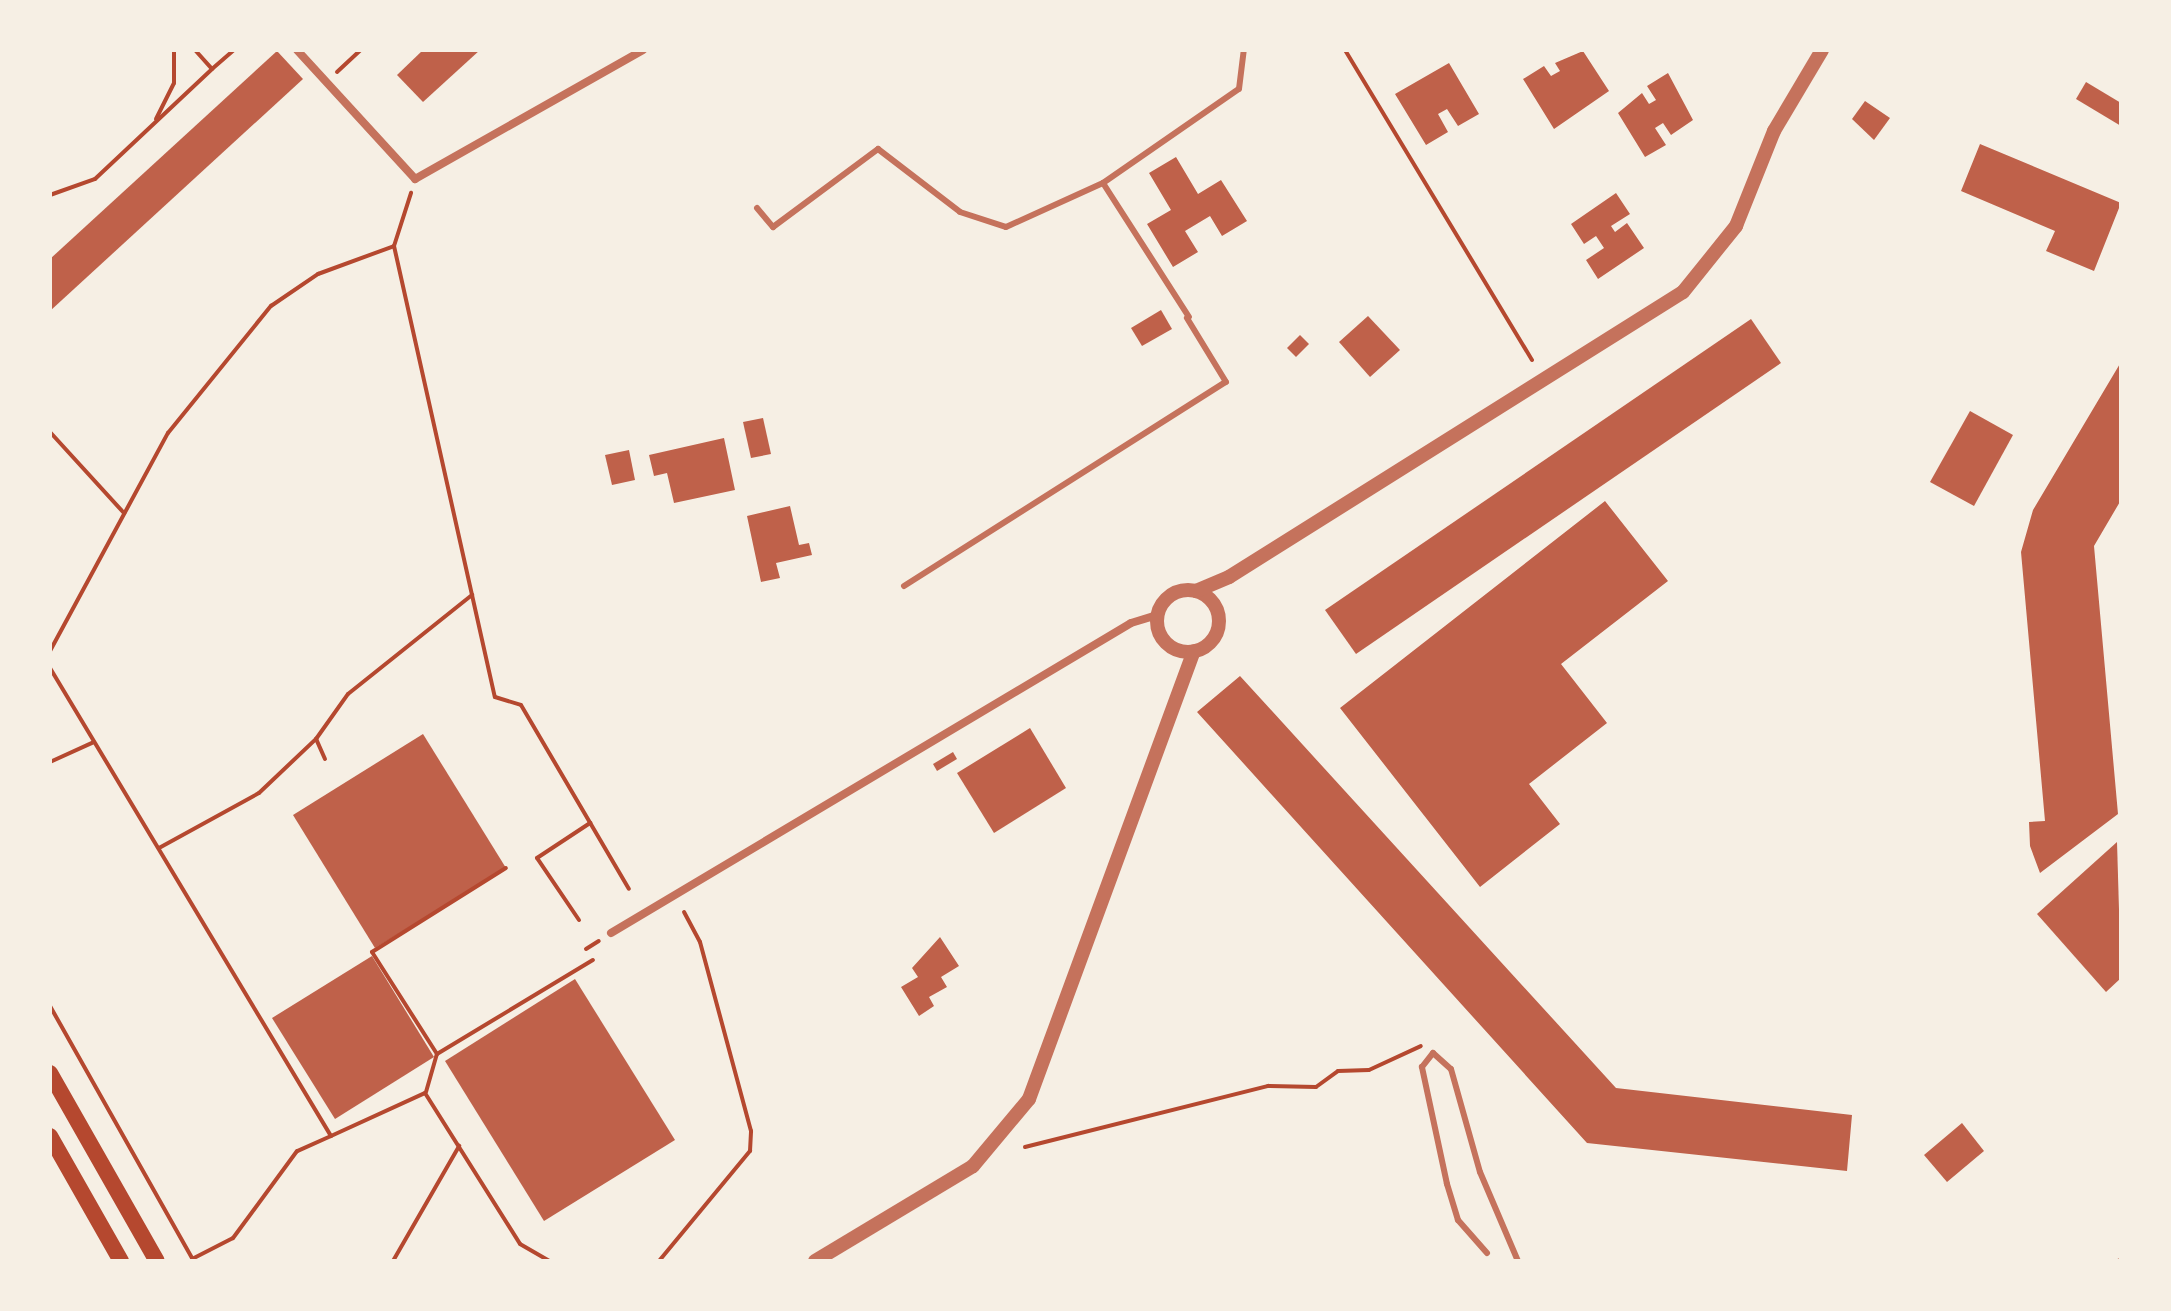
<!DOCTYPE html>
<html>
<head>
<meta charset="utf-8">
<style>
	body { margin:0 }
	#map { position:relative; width:2171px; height:1311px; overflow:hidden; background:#f6efe4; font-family:"Noto Sans",sans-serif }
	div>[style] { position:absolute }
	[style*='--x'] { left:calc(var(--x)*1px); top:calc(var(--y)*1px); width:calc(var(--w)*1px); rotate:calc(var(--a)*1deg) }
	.building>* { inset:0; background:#bf614a }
	.path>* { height:4px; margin:-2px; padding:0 2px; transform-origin:2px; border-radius:2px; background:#b5482f }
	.service>* { height:6px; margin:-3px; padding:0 3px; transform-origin:3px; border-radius:3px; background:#c5725c }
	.minor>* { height:8px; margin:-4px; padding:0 4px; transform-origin:4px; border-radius:4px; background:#c5725c }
	.tertiary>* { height:14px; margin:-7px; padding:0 7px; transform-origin:7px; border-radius:7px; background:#c5725c }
	.tertiary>.ring { margin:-7px; padding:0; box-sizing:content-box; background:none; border:14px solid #c5725c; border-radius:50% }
	.secondary>* { height:16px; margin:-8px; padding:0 8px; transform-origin:8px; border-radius:8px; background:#b5482f }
	.rail>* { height:6px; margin:-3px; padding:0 3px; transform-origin:3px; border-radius:3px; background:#cf8b77 }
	span { translate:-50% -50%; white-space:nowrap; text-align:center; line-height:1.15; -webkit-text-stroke:7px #f6efe4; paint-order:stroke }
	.frame { position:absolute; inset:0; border:52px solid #f6efe4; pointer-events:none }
</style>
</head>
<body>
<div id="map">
	<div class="building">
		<i style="clip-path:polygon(423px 50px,480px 50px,423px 102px,397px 75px)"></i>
		<i style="clip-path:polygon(277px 51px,303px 79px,50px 311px,50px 259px)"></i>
		<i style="clip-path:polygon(1583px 51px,1609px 91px,1554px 129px,1523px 79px,1544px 66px,1551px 76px,1560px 71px,1555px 63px)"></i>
		<i style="clip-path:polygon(1449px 63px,1479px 114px,1458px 126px,1447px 109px,1438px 114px,1448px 132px,1426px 145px,1395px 94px)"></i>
		<i style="clip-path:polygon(1668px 73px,1693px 120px,1671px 135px,1663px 123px,1655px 128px,1666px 145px,1645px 157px,1618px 113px,1642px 93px,1649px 104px,1656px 100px,1647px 86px)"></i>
		<i style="clip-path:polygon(2086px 82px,2121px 103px,2121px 126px,2076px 99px)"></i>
		<i style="clip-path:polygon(1865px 101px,1890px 118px,1874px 140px,1852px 119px)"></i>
		<i style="clip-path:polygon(1980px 144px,2121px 203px,2094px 271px,2046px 251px,2055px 231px,1961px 191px)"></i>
		<i style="clip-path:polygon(1176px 157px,1198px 194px,1221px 180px,1247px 221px,1222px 236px,1210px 216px,1185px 231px,1198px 252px,1173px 267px,1147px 224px,1171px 210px,1149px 173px)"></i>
		<i style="clip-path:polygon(1616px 193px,1630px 214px,1611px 226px,1615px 232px,1627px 223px,1644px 248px,1598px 279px,1586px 260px,1604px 248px,1596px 236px,1584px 244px,1571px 224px)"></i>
		<i style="clip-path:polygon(1161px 310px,1172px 329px,1142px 346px,1131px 328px)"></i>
		<i style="clip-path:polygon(1368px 316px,1400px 350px,1370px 377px,1339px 342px)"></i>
		<i style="clip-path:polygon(1751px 319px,1781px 363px,1356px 654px,1325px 610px)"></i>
		<i style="clip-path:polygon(1300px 335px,1309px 344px,1296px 357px,1287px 348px)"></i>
		<i style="clip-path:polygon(2121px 362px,2121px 500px,2094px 546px,2118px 814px,2040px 873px,2030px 846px,2029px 822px,2045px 821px,2021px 552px,2033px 510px)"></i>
		<i style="clip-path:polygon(1970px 411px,2013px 435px,1974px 506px,1930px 482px)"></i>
		<i style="clip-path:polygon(763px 418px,771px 454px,751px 458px,743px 422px)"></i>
		<i style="clip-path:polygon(724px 438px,735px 490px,674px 503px,667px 473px,654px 476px,649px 455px)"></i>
		<i style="clip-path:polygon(629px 450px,635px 480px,612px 485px,605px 455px)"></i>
		<i style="clip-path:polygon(1605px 501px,1668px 581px,1561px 664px,1607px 723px,1529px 784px,1560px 824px,1480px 887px,1340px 708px)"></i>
		<i style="clip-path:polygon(790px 506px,799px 545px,809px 543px,812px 555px,776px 563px,780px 578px,761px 582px,747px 516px)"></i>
		<i style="clip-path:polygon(1240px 676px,1616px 1088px,1852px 1115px,1847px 1171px,1587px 1143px,1197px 712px)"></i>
		<i style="clip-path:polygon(1030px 728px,1066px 788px,994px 833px,957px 773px)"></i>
		<i style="clip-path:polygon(423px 734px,506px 868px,375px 948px,293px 815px)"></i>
		<i style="clip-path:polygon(953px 752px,957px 759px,937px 771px,933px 764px)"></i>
		<i style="clip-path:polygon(2117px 842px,2121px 978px,2106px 992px,2037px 914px)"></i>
		<i style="clip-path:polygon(940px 937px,959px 966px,941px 977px,947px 987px,929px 997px,934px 1006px,919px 1016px,901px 987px,918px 977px,912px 968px)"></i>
		<i style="clip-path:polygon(372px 956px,434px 1057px,335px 1119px,272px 1018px)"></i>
		<i style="clip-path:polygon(575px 979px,675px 1140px,544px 1221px,445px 1061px)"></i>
		<i style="clip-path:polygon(1962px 1123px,1984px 1151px,1947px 1182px,1924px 1155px)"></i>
	</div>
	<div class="path">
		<i style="--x:195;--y:50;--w:25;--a:48"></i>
		<i style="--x:212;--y:69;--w:29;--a:-41"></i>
		<i style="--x:1345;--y:50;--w:362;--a:58.9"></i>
		<i style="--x:337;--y:72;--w:33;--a:-43"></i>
		<i style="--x:156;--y:119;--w:40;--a:-63.4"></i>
		<i style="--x:174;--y:83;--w:33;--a:-90"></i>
		<i style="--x:50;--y:195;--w:48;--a:-19.6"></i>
		<i style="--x:95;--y:179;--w:161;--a:-43.2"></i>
		<i style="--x:394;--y:246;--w:462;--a:77.4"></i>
		<i style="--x:495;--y:697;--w:27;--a:17"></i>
		<i style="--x:521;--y:705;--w:213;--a:59.6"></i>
		<i style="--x:50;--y:432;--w:110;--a:47.6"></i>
		<i style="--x:50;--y:651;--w:248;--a:-61.6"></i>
		<i style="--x:168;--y:433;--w:164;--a:-51"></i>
		<i style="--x:271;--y:306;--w:57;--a:-34.2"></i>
		<i style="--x:318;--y:274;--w:81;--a:-20.2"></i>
		<i style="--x:394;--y:246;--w:56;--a:-72.2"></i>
		<i style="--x:50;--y:668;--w:546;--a:59.02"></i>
		<i style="--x:331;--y:1136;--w:37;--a:156"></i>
		<i style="--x:297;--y:1151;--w:108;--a:126.3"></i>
		<i style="--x:233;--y:1238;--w:46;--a:152.9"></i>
		<i style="--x:325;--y:759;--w:22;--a:-114"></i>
		<i style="--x:316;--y:739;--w:55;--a:-54.6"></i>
		<i style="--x:348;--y:694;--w:159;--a:-38.6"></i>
		<i style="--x:50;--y:762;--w:48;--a:-24.4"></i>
		<i style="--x:159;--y:848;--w:114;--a:-28.8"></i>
		<i style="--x:259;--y:793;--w:79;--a:-43.5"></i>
		<i style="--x:579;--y:920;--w:75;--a:-124.1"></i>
		<i style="--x:537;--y:858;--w:64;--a:-33.4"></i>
		<i style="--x:586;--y:949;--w:15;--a:-32"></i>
		<i style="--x:50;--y:1006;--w:289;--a:60.6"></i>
		<i style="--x:437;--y:1054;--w:121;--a:-122.5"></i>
		<i style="--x:372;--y:952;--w:158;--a:-32.1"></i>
		<i style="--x:426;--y:1092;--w:40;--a:-74"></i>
		<i style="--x:437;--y:1054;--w:182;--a:-31.1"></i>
		<i style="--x:331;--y:1136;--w:103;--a:-24.6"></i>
		<i style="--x:425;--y:1093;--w:178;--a:57.8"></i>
		<i style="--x:520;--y:1244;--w:34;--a:30"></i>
		<i style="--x:1025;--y:1147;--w:251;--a:-14.1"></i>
		<i style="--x:1268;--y:1086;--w:48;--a:1.2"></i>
		<i style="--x:1316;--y:1087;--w:27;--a:-36"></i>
		<i style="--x:1338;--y:1071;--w:31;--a:-2"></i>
		<i style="--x:1369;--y:1070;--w:57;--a:-24.8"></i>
		<i style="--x:393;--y:1261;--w:133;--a:-60.1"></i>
		<i style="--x:659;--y:1261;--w:143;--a:-50.4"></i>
		<i style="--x:750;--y:1151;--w:20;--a:-87"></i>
		<i style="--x:751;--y:1131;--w:196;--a:-105.1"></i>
		<i style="--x:700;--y:942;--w:34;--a:-118"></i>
	</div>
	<div class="service">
		<i style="--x:1103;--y:183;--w:165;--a:-34.7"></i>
		<i style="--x:1239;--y:89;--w:39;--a:-83"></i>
		<i style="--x:757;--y:208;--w:25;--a:50"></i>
		<i style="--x:773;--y:227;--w:131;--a:-36.6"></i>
		<i style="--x:878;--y:149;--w:103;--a:37.5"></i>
		<i style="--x:960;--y:212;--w:48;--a:18.1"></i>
		<i style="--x:1006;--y:227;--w:107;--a:-24.4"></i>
		<i style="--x:1103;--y:183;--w:159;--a:57.3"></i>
		<i style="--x:904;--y:586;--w:381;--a:-32.4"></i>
		<i style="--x:1226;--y:382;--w:75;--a:-121.4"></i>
		<i style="--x:1487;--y:1253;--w:44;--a:-131.3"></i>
		<i style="--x:1458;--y:1220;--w:38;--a:-107"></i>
		<i style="--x:1447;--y:1184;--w:120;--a:-102.1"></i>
		<i style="--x:1422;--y:1067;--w:18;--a:-52"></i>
		<i style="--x:1433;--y:1053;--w:24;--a:42"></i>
		<i style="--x:1451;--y:1069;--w:107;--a:74.3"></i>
		<i style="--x:1480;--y:1172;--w:97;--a:66.9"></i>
	</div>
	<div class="minor">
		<i style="--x:297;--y:50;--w:175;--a:47.5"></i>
		<i style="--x:415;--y:179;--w:262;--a:-29.5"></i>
		<i style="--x:611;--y:933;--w:605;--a:-30.8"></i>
		<i style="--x:1131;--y:623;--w:27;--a:-17"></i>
	</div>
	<div class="tertiary">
		<i class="ring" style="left:1157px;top:590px;width:48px;height:48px"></i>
		<i style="--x:1196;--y:591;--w:36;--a:-23"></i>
		<i style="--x:1229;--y:577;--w:536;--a:-32.12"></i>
		<i style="--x:1683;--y:292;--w:85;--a:-51.2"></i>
		<i style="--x:1736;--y:226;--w:102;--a:-68.2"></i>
		<i style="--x:1774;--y:131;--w:94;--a:-59.3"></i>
		<i style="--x:815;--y:1261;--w:184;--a:-31"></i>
		<i style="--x:973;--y:1166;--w:87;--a:-50.1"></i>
		<i style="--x:1029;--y:1099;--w:477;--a:-69.8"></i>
	</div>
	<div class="secondary">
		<i style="--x:50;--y:1073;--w:216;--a:60.4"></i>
		<i style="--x:50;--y:1136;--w:144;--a:60.4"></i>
	</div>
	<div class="rail">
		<i style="--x:2120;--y:1261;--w:1;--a:0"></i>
	</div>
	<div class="frame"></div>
</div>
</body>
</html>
